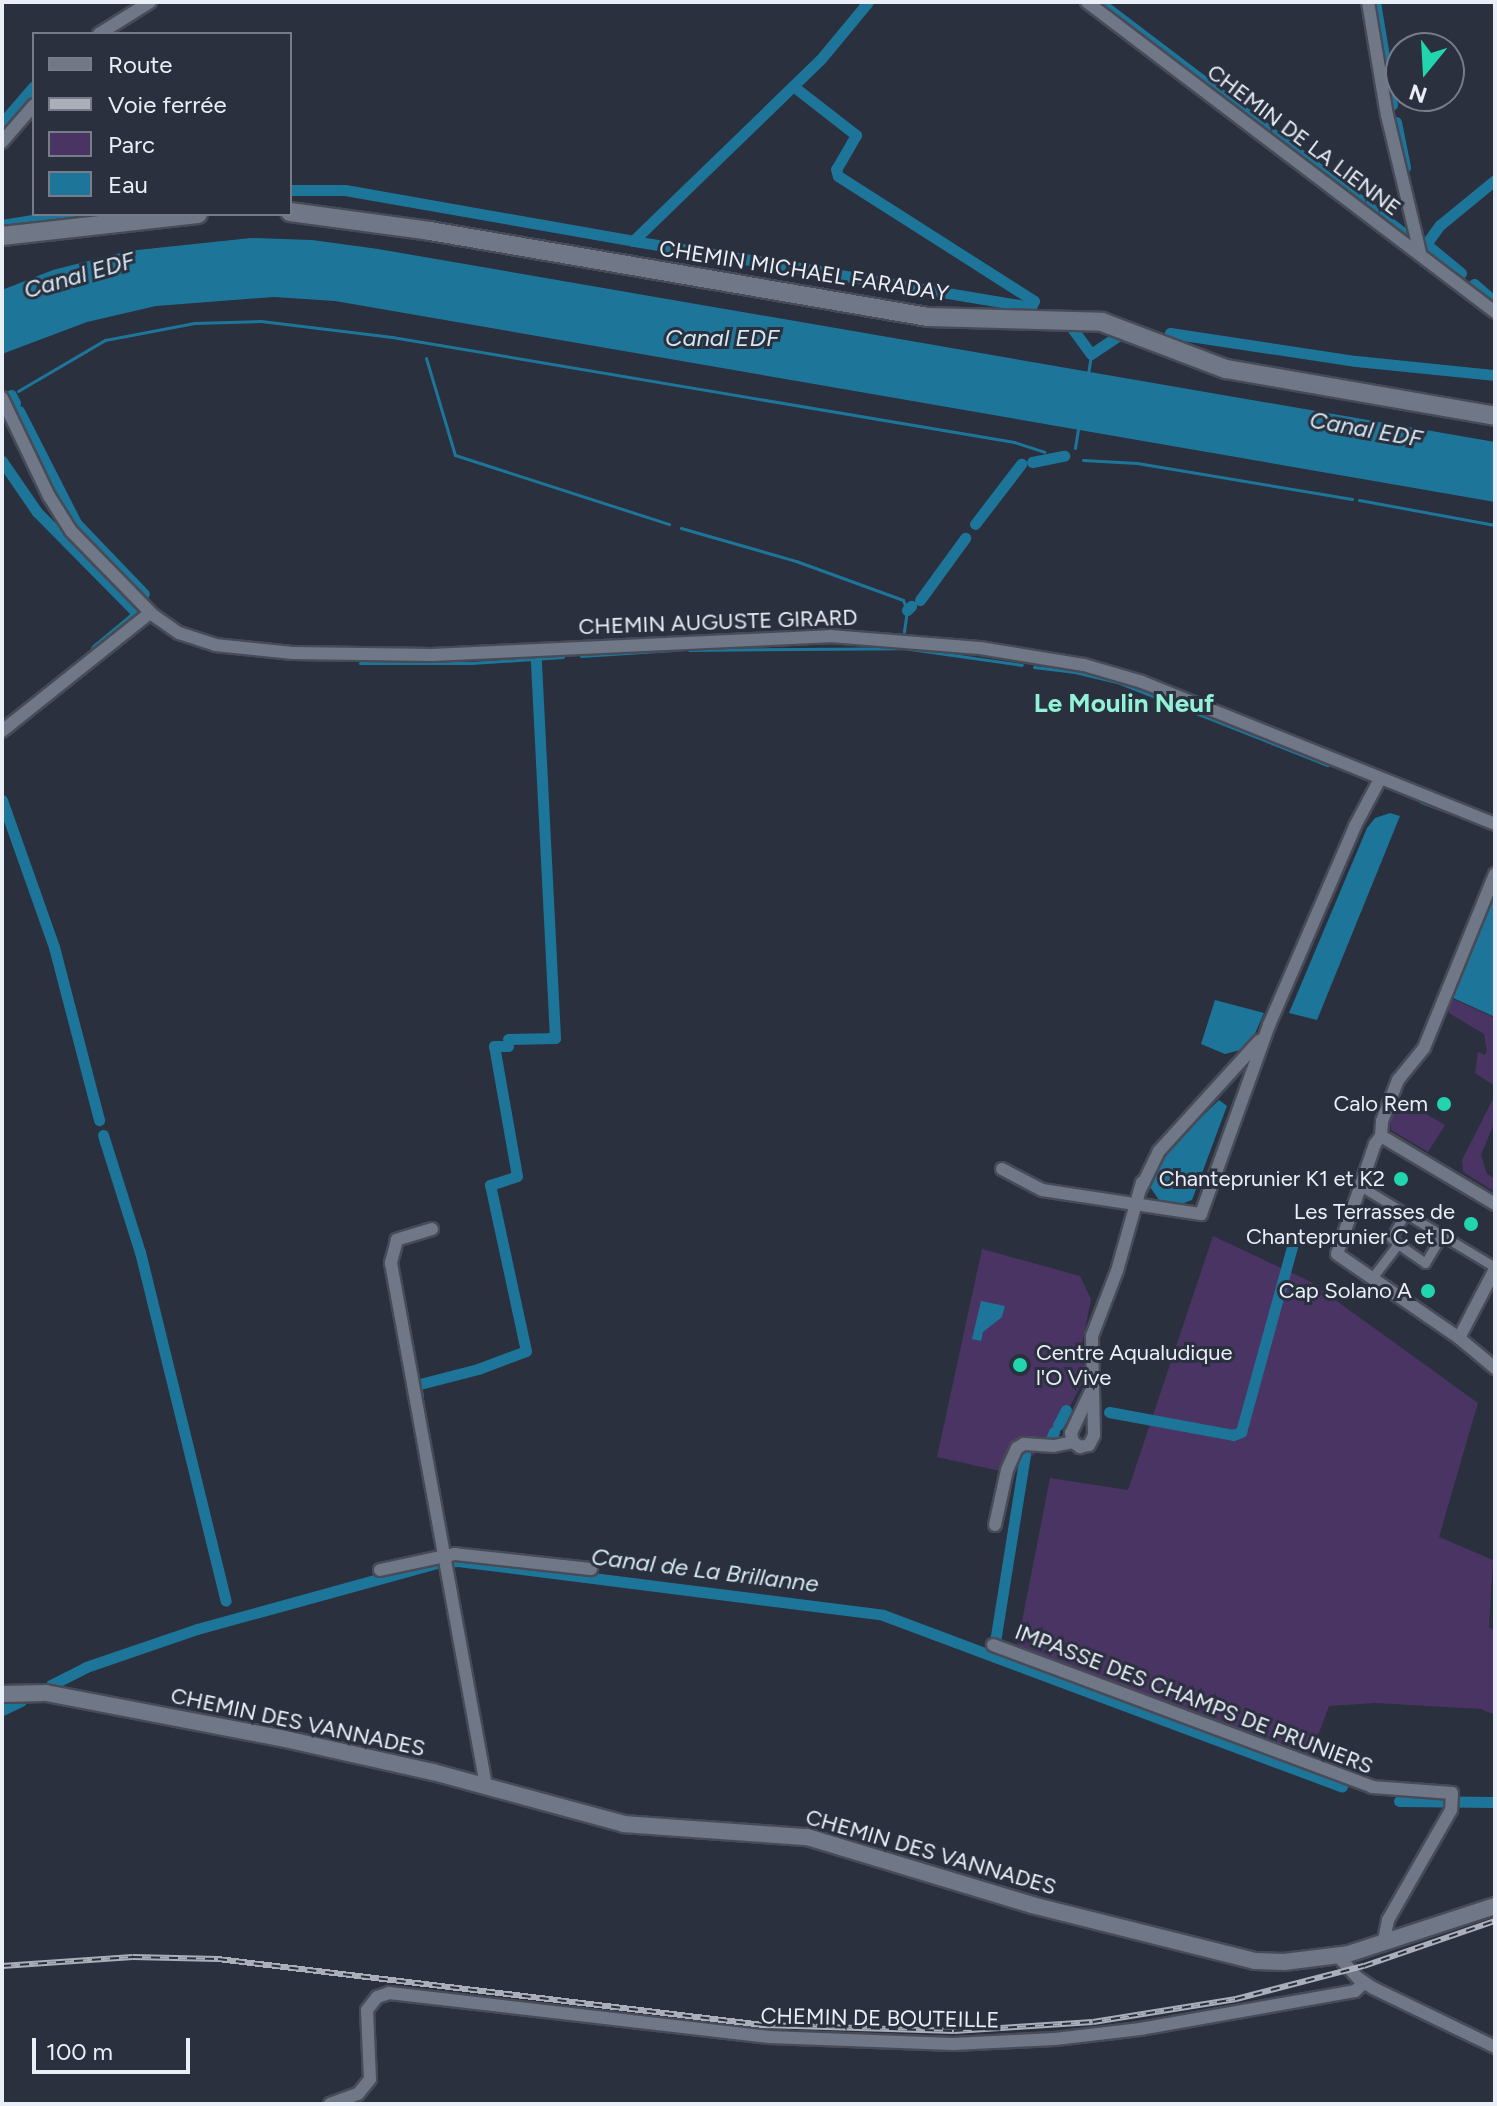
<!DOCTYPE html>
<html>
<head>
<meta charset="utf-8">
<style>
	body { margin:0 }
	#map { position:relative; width:1497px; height:2106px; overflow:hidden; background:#2a303e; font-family:Figtree,sans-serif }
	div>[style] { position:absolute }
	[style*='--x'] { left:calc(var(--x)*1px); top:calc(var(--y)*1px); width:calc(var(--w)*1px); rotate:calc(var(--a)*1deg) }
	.green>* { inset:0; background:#4a3463 }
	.water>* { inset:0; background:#1d7699 }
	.stream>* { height:3px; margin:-1.5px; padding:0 1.5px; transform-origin:1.5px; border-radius:1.5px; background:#1d7699 }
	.canal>* { height:11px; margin:-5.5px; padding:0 5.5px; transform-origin:5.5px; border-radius:5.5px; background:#1d7699 }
	.roads { filter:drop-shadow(2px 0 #474b57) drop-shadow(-2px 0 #474b57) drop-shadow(0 2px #474b57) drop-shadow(0 -2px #474b57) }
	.pedestrian>* { height:9px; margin:-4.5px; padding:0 4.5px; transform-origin:4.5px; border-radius:4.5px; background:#707787 }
	.minor>* { height:12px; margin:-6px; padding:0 6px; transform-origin:6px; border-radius:6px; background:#707787 }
	.tertiary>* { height:16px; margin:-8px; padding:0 8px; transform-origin:8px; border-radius:8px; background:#707787 }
	.secondary>* { height:18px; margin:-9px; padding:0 9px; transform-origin:9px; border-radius:9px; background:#707787 }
	.rail>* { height:6px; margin-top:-3px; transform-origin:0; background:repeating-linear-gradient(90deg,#2a303e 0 9px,#aaafba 0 18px); box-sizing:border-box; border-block:2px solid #aaafba }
	.dots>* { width:22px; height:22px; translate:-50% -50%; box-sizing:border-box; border:4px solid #2a303e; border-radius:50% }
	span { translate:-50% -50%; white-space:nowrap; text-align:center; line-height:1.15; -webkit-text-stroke:6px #2a303e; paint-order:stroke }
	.street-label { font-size:22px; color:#eaeef7 }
	.poi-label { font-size:22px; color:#eaeef7 }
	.right { translate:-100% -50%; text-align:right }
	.left { translate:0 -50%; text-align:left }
	.water-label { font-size:24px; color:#d4e8f2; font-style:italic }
	.quarter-label { font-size:26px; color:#92f2d7; font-weight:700 }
	.frame { position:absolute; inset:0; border:4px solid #eaeef7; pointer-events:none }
	.legend { position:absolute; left:32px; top:32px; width:260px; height:184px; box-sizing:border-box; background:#2a303e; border:2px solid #777c88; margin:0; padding:10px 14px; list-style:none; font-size:24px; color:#eaeef7 }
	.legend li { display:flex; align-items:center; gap:16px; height:40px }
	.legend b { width:40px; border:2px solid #777c88 }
	.north { position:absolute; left:1385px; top:32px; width:80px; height:80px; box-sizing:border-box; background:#2a303e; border:2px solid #777c88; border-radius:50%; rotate:198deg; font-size:22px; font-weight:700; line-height:32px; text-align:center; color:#eaeef7 }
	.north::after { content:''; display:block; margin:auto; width:28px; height:36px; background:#21d5af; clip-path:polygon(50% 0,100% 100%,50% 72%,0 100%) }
	.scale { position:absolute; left:32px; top:2038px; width:158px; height:36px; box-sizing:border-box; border:4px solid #eaeef7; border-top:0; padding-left:10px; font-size:24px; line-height:28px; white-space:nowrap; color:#eaeef7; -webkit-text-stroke:6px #2a303e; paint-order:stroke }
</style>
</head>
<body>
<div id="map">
	<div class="green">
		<i style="clip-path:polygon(1451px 998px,1495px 1018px,1495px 1086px,1475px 1073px,1478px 1052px,1485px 1055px,1487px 1051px,1484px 1034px,1449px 1013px,1446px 1008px)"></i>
		<i style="clip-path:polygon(1495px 1095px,1495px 1121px,1481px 1155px,1487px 1174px,1495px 1179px,1495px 1192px,1463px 1172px,1462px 1160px)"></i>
		<i style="clip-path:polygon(1399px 1098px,1445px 1125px,1428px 1152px,1391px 1130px,1390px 1120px)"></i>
		<i style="clip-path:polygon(1213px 1236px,1309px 1281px,1478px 1403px,1439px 1537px,1493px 1560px,1489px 1627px,1495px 1631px,1495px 1715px,1481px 1709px,1376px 1703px,1329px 1706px,1309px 1760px,1017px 1647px,1050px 1478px,1128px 1490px)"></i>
		<i style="clip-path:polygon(982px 1249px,1080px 1276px,1091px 1299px,1080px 1355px,1087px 1374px,1051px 1442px,1009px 1473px,937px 1457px)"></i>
	</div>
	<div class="water">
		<i style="clip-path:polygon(251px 238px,312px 240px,378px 249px,1495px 442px,1495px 502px,335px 301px,274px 297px,156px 306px,87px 322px,2px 354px,2px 290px,53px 270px,128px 251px)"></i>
		<i style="clip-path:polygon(1390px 813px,1400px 816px,1317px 1020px,1289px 1013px,1367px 828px,1375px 818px)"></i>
		<i style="clip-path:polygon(1495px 889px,1495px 1017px,1451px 997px)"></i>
		<i style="clip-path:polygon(1215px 1000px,1264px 1013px,1253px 1038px,1240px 1050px,1225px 1054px,1201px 1044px)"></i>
		<i style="clip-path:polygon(1219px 1100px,1227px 1106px,1192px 1200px,1181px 1204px,1159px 1200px,1150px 1187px,1155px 1168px,1167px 1151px)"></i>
		<i style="clip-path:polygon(981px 1301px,1005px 1306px,1002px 1317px,983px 1332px,981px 1341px,972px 1339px)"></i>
	</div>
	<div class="stream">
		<i style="--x:426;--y:358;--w:101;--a:73.4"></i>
		<i style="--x:455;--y:455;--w:225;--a:17.9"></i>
		<i style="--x:1088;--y:374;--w:20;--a:-81"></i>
		<i style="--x:18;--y:391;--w:101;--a:-30.4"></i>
		<i style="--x:105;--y:340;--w:91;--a:-10.8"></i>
		<i style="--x:194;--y:323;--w:67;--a:-1.7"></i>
		<i style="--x:261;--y:321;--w:132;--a:7"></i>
		<i style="--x:392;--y:337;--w:631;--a:9.58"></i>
		<i style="--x:1014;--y:442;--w:32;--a:18"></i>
		<i style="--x:1075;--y:448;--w:20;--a:-81"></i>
		<i style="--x:1083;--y:460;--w:54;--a:3.2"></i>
		<i style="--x:1137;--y:463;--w:218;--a:9.5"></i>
		<i style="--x:1359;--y:500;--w:138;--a:10.4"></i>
		<i style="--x:681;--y:528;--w:120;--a:16"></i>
		<i style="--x:796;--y:561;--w:114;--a:20"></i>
		<i style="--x:903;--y:600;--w:11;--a:68"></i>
		<i style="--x:907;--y:610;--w:22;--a:98"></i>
		<i style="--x:689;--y:650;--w:214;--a:-0.5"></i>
		<i style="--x:903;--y:648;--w:120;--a:8.1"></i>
		<i style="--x:581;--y:656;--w:93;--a:-3.7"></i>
		<i style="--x:360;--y:663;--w:111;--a:0"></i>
		<i style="--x:471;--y:663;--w:92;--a:-3.7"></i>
		<i style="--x:1034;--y:667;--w:41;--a:7"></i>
		<i style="--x:1075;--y:672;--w:46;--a:13.7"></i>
		<i style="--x:1120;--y:683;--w:223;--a:21.6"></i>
		<i style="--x:1421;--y:802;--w:47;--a:20"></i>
	</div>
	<div class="canal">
		<i style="--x:1099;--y:2;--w:393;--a:37.2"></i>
		<i style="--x:1375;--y:2;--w:104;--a:80.6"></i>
		<i style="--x:793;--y:86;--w:80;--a:37.9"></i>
		<i style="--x:856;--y:135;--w:39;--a:120"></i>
		<i style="--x:836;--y:169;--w:7;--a:74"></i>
		<i style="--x:838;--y:176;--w:232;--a:32.5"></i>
		<i style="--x:1034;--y:301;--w:7;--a:117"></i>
		<i style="--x:1031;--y:307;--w:194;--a:-170.5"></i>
		<i style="--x:1396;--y:122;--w:46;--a:78.7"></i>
		<i style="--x:2;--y:123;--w:48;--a:-49.3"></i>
		<i style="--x:290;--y:190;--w:55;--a:0"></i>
		<i style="--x:345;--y:190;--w:292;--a:10"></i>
		<i style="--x:2;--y:225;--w:68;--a:-9.3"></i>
		<i style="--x:831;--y:273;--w:201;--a:-170.8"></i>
		<i style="--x:633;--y:241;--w:260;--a:-44.1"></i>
		<i style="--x:820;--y:60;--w:75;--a:-50.4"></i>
		<i style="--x:1461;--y:273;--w:45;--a:-140.4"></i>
		<i style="--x:1426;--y:244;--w:24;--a:-54"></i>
		<i style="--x:1440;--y:225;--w:71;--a:-39.3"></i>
		<i style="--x:1474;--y:284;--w:28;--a:41"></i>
		<i style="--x:1072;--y:328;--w:32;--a:54"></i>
		<i style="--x:1091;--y:354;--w:32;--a:-34"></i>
		<i style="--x:1170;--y:333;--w:188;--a:8.6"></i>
		<i style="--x:1356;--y:361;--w:140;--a:5.8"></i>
		<i style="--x:11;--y:395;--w:9;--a:63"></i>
		<i style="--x:19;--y:411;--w:126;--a:63"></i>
		<i style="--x:76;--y:523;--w:98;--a:46.2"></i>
		<i style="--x:2;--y:461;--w:62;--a:55.5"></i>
		<i style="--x:37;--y:512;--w:144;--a:45.3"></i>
		<i style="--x:138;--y:614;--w:55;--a:140.2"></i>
		<i style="--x:1032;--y:462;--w:33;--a:-11"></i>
		<i style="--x:975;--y:524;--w:76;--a:-52.5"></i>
		<i style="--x:920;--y:600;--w:77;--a:-54"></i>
		<i style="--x:907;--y:610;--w:6;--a:-45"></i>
		<i style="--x:2;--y:800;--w:156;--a:70.5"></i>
		<i style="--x:54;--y:947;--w:179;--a:75.4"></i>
		<i style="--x:508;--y:1039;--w:47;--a:-1.2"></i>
		<i style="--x:555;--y:1038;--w:379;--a:-92.9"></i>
		<i style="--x:103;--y:1135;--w:123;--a:72.5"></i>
		<i style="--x:140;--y:1252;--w:359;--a:76.2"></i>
		<i style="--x:418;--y:1396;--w:11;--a:-100"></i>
		<i style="--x:416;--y:1385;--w:64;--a:-14.5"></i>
		<i style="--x:478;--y:1369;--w:51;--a:-20.6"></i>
		<i style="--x:526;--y:1351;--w:170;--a:-102.2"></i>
		<i style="--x:490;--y:1185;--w:28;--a:-18"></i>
		<i style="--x:517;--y:1176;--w:132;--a:-100"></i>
		<i style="--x:494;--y:1046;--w:14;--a:0"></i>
		<i style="--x:1109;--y:1412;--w:126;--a:10.5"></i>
		<i style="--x:1233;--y:1435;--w:9;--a:-21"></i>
		<i style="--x:1241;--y:1432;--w:192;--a:-74.6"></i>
		<i style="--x:1058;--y:1425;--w:17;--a:-62"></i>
		<i style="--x:1051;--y:1439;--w:8;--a:-67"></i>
		<i style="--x:995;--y:1642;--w:190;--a:-80.9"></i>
		<i style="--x:51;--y:1685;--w:39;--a:-27"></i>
		<i style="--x:86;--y:1667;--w:117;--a:-18.9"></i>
		<i style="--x:197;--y:1629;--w:248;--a:-15.4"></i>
		<i style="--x:436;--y:1563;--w:22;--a:-5"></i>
		<i style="--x:458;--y:1561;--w:428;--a:7.2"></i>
		<i style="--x:883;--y:1615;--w:490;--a:20.5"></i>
		<i style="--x:2;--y:1710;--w:21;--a:-25"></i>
		<i style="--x:1399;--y:1801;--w:96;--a:0.6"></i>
	</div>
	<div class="roads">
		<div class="pedestrian">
			<i style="--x:1360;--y:1186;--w:157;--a:31"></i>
			<i style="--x:1395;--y:1241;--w:5;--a:-143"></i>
			<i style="--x:1391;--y:1238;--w:30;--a:-60"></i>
			<i style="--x:1372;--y:1278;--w:43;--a:-52.6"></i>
			<i style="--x:1398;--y:1244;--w:33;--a:35"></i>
			<i style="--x:1425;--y:1263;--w:33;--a:-59"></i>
		</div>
		<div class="minor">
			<i style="--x:1087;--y:2;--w:512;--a:37.23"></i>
			<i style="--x:1368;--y:2;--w:115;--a:80.5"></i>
			<i style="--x:1387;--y:115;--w:141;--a:76.5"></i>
			<i style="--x:99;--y:34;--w:60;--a:-32.1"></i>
			<i style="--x:2;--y:142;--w:49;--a:-49.1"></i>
			<i style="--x:2;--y:398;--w:109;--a:64.4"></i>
			<i style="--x:49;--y:496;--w:41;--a:57.8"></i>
			<i style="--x:71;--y:531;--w:117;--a:45.7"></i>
			<i style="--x:153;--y:615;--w:32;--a:35"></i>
			<i style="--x:179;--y:633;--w:38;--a:18"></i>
			<i style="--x:215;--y:645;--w:78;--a:5.9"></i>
			<i style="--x:293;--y:653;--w:139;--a:0.8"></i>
			<i style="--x:432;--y:655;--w:398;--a:-2.7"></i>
			<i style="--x:830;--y:636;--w:150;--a:4.6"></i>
			<i style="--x:980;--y:648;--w:105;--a:9.3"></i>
			<i style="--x:1084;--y:665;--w:60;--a:16.3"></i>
			<i style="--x:1142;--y:682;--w:380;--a:21.9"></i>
			<i style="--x:2;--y:731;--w:189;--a:-38.6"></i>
			<i style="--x:1381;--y:1136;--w:10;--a:127"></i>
			<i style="--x:1375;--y:1144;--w:116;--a:109.1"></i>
			<i style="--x:1337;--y:1254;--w:148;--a:34.5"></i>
			<i style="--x:1459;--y:1338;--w:47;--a:39.8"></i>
			<i style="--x:1381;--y:1136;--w:15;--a:-86"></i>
			<i style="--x:1382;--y:1121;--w:44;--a:-68.7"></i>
			<i style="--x:1398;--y:1080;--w:41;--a:-50.9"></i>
			<i style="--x:1424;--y:1048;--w:188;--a:-67.8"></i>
			<i style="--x:1381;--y:1136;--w:133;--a:30.8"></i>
			<i style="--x:1002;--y:1169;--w:45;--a:27.7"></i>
			<i style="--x:1042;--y:1190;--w:161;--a:8.6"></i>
			<i style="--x:1201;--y:1214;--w:201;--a:-70.2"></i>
			<i style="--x:1269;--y:1025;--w:217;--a:-66.6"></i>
			<i style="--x:1355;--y:826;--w:53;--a:-62"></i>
			<i style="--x:1141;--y:1188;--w:41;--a:-64.1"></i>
			<i style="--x:1159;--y:1151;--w:149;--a:-47.7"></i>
			<i style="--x:432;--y:1229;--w:37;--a:163"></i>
			<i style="--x:397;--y:1240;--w:24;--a:105"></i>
			<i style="--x:391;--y:1263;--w:532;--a:79.7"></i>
			<i style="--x:1459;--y:1338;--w:78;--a:-62.4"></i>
			<i style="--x:1090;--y:1393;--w:44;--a:115.4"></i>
			<i style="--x:1071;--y:1433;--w:9;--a:77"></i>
			<i style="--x:1073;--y:1442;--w:9;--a:36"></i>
			<i style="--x:1080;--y:1447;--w:9;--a:-13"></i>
			<i style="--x:1089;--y:1445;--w:11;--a:-63"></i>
			<i style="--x:1094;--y:1435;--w:99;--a:-91.2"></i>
			<i style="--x:1092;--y:1336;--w:70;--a:-69"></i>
			<i style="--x:1117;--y:1271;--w:92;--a:-74.3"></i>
			<i style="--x:995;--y:1525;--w:56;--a:-77.7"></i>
			<i style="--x:1007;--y:1470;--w:24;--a:-66"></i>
			<i style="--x:1017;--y:1448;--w:8;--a:-30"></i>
			<i style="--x:1024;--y:1444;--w:30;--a:4"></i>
			<i style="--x:1054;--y:1446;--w:19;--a:-12"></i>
			<i style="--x:380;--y:1570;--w:77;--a:-12"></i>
			<i style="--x:455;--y:1554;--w:137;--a:6.3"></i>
			<i style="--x:993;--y:1645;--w:405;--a:20.5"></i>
			<i style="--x:1372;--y:1787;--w:80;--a:4.3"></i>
			<i style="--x:1452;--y:1793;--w:17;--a:93"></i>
			<i style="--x:1451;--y:1810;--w:127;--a:119.8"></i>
			<i style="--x:1388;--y:1920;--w:25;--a:101"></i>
			<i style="--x:1338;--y:1956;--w:30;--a:48"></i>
			<i style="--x:1358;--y:1978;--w:18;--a:34"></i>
			<i style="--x:1373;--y:1988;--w:136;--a:25.8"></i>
			<i style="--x:330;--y:2104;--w:30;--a:-20"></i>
			<i style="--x:358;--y:2094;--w:19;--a:-51"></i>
			<i style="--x:370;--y:2079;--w:69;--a:-92.5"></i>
			<i style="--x:367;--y:2010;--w:16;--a:-52"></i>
			<i style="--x:377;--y:1997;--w:13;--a:-18"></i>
			<i style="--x:389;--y:1993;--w:383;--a:6.6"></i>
			<i style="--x:769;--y:2037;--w:184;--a:2.2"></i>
			<i style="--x:953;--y:2044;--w:102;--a:-2.8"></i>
			<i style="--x:1055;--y:2039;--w:86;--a:-6.7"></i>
			<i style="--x:1140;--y:2029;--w:218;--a:-10"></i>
			<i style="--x:1355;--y:1991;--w:12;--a:-42"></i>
		</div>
		<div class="tertiary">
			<i style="--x:2;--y:1694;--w:44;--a:-1.3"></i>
			<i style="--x:46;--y:1693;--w:243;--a:10.9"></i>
			<i style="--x:285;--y:1739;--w:152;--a:12.6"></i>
			<i style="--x:433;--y:1772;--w:198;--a:15.2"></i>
			<i style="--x:624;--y:1824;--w:183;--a:4.1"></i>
			<i style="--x:807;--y:1837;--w:235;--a:16.8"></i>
			<i style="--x:1032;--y:1905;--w:230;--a:14.1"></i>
			<i style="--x:1255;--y:1961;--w:29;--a:2"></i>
			<i style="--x:1284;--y:1962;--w:64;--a:-7.1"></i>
			<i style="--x:1348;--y:1954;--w:155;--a:-18.1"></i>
		</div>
		<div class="secondary">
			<i style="--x:290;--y:212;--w:141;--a:7.7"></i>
			<i style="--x:430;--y:231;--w:505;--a:9.8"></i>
			<i style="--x:928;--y:317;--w:174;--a:1.6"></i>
			<i style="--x:1102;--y:322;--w:133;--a:20.8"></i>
			<i style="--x:1226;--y:369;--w:273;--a:9.9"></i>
			<i style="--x:2;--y:236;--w:197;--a:-6.4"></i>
		</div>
	</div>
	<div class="rail">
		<i style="--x:2;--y:1966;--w:131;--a:-3.9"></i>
		<i style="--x:133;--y:1957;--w:85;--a:1.3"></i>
		<i style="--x:218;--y:1959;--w:549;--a:6.9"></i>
		<i style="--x:763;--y:2025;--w:191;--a:1.8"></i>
		<i style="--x:954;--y:2031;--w:139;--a:-3.7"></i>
		<i style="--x:1093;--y:2022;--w:145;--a:-9.1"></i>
		<i style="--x:1236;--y:1999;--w:132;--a:-14.5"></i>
		<i style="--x:1364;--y:1966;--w:139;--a:-19"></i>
	</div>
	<div class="dots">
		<i style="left:1444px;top:1104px;background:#21d5af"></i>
		<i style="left:1401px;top:1179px;background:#21d5af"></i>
		<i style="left:1471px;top:1224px;background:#21d5af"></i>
		<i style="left:1428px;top:1291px;background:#21d5af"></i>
		<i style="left:1020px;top:1365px;background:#21d5af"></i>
	</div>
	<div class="street-label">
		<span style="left:1304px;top:140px;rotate:37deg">CHEMIN DE LA LIENNE</span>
		<span style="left:804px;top:271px;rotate:9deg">CHEMIN MICHAEL FARADAY</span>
		<span style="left:718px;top:622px;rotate:-2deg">CHEMIN AUGUSTE GIRARD</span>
		<span style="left:1194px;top:1699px;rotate:21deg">IMPASSE DES CHAMPS DE PRUNIERS</span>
		<span style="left:298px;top:1722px;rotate:12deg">CHEMIN DES VANNADES</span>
		<span style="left:931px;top:1852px;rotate:16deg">CHEMIN DES VANNADES</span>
		<span style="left:880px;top:2018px;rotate:1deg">CHEMIN DE BOUTEILLE</span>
	</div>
	<div class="poi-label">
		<span class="right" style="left:1428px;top:1104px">Calo Rem</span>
		<span class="right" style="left:1385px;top:1179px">Chanteprunier K1 et K2</span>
		<span class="right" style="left:1455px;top:1224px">Les Terrasses de<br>Chanteprunier C et D</span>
		<span class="right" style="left:1412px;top:1291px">Cap Solano A</span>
		<span class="left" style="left:1036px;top:1365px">Centre Aqualudique<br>l'O Vive</span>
	</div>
	<div class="water-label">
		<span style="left:79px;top:275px;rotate:-16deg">Canal EDF</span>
		<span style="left:722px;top:338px">Canal EDF</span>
		<span style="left:1366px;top:429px;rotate:10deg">Canal EDF</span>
		<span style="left:705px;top:1570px;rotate:7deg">Canal de La Brillanne</span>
	</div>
	<div class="quarter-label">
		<span style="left:1124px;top:704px">Le Moulin Neuf</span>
	</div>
	<div class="frame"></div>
	<ul class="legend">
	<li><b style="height:10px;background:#707787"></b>Route</li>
	<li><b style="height:10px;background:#aaafba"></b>Voie ferrée</li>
	<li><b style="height:22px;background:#4a3463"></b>Parc</li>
	<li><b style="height:22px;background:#1d7699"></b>Eau</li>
	</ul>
	<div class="north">N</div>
	<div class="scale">100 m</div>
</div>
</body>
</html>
